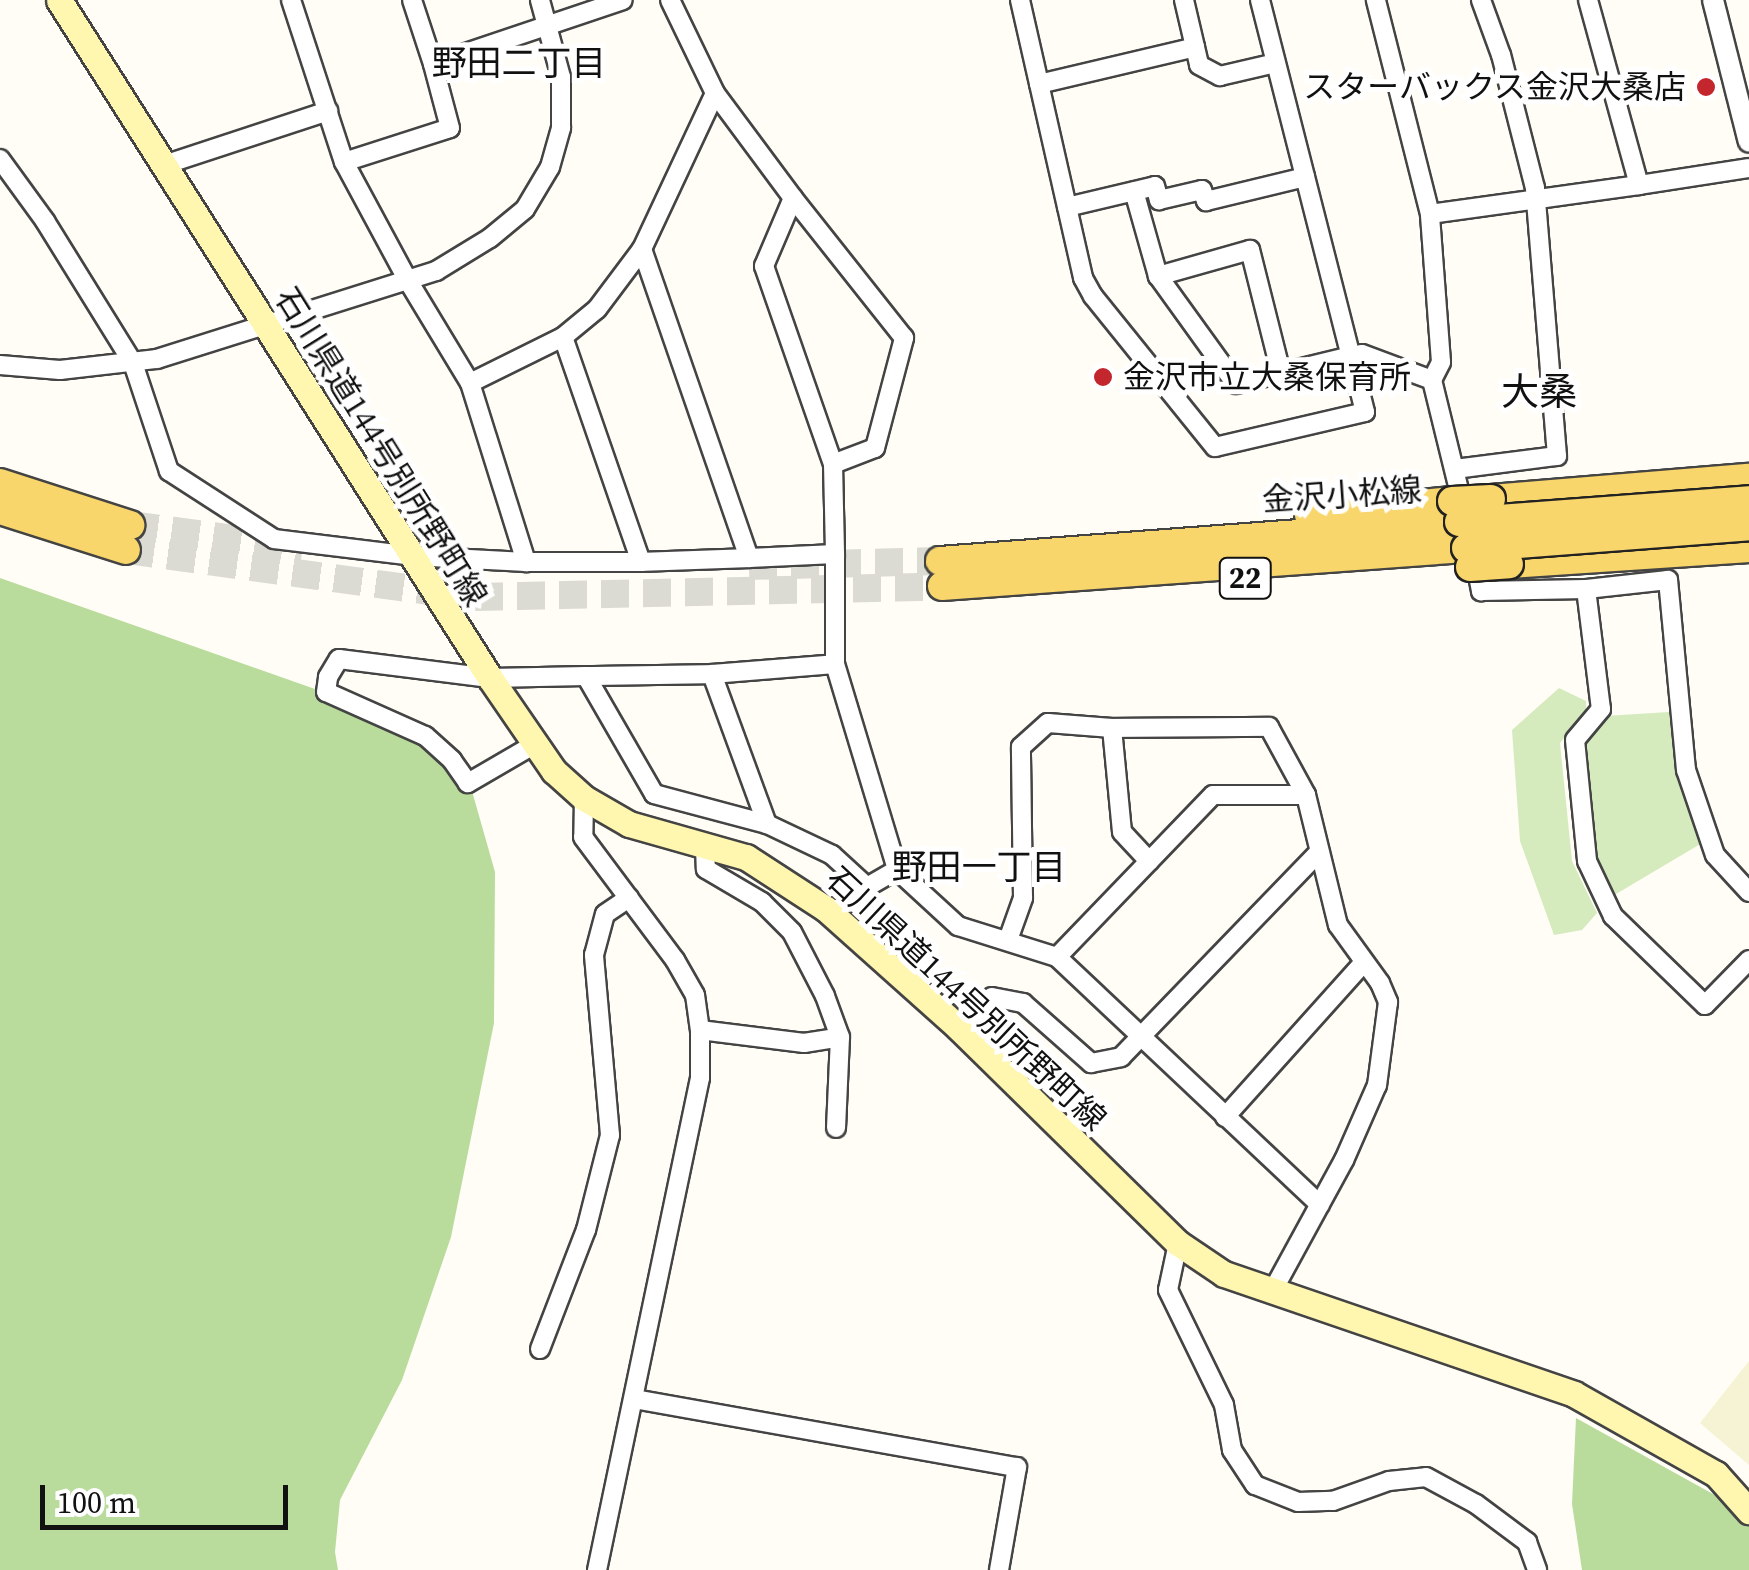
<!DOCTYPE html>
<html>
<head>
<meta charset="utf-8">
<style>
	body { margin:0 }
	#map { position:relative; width:1749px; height:1570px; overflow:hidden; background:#fffdf5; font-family:"Source Serif 4","Noto Sans JP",serif }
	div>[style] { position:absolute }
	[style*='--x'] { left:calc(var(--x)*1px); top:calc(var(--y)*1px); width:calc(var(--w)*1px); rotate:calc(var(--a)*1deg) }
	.farmland>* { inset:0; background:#f6f3d4 }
	.green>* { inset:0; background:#d5ebbd }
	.forest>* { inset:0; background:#b9dc9c }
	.primary-tunnel>* { height:28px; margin-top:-14px; transform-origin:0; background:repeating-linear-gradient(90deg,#dbdad3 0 28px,transparent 0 42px) }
	.roads { filter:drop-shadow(2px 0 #444) drop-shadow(-2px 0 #444) drop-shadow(0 2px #444) drop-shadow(0 -2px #444) }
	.minor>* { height:18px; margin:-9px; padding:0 9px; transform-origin:9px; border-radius:9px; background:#fff }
	.tertiary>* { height:20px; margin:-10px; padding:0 10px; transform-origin:10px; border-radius:10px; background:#fff }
	.secondary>* { height:25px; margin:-12.5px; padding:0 12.5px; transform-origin:12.5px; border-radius:12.5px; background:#fff6b0 }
	.primary>* { height:28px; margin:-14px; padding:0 14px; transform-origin:14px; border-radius:14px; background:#f9d66b }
	.bridges { filter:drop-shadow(2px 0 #222) drop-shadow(-2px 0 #222) drop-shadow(0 2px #222) drop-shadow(0 -2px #222) }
	.primary-bridge>* { height:28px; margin:-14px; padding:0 14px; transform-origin:14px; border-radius:14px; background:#f9d66b }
	.dots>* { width:28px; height:28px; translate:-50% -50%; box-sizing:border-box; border:5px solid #fff; border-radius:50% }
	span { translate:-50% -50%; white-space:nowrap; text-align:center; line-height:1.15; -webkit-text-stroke:10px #fff; paint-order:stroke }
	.shield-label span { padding:2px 8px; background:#fff; border:2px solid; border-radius:8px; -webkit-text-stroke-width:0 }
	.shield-label { font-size:30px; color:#111; font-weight:700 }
	.poi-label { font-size:32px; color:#111 }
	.right { translate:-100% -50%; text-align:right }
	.left { translate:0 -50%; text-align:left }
	.street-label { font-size:32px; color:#111 }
	.neighbourhood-label { font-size:35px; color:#111 }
	.quarter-label { font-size:38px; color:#111 }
	.scale { position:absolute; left:40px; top:1485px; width:248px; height:45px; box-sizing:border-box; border:5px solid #111; border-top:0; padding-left:12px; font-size:30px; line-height:35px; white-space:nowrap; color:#111; -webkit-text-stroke:8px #fff; paint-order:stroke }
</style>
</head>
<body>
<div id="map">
	<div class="farmland">
		<i style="clip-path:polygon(1749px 1361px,1749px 1465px,1700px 1423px)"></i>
	</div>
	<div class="green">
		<i style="clip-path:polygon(1559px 688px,1586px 701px,1586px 713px,1560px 743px,1572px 861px,1597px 913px,1582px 930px,1554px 935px,1520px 841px,1512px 730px)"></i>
		<i style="clip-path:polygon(1669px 712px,1676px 773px,1702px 843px,1606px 900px,1587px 861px,1577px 754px,1605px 716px)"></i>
	</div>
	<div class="forest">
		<i style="clip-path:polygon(0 578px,349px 701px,378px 725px,464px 763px,495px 872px,494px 1023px,451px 1237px,402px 1380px,340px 1500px,335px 1552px,338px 1570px,0 1570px)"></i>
		<i style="clip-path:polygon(1576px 1418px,1749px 1514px,1749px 1570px,1582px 1570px,1572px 1504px)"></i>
	</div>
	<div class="primary-tunnel">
		<i style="--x:130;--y:525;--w:174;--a:7.6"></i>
		<i style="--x:126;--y:550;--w:352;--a:7.7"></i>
		<i style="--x:475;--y:597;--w:467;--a:-1.3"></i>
		<i style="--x:749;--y:566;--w:191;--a:-1.5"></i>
	</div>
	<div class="roads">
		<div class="minor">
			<i style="--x:291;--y:0;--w:170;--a:71.9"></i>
			<i style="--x:344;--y:162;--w:133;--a:61.7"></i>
			<i style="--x:407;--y:279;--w:122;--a:58.8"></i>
			<i style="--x:470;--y:383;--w:104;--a:-26.3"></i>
			<i style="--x:563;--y:337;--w:44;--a:-39.5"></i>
			<i style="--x:597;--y:309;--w:75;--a:-53.1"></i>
			<i style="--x:642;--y:249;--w:327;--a:70.9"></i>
			<i style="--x:749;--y:558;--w:86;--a:-2.7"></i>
			<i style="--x:835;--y:554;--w:110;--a:90"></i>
			<i style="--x:412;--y:0;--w:67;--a:71.8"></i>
			<i style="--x:1020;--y:0;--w:285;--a:77.2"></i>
			<i style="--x:1083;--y:278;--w:21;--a:61"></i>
			<i style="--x:1093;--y:296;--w:194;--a:51.1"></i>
			<i style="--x:1215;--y:447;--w:154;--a:-13.1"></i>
			<i style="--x:1365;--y:412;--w:58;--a:-104"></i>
			<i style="--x:1351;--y:356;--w:72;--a:166.3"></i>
			<i style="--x:1281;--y:373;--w:127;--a:-104.1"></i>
			<i style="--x:1250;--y:250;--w:96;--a:164.2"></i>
			<i style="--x:1158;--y:276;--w:88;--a:-105.8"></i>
			<i style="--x:1184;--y:0;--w:48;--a:76.8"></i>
			<i style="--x:1260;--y:0;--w:367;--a:75.7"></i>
			<i style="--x:1351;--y:356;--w:11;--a:-10"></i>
			<i style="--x:1362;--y:354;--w:75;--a:20.4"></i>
			<i style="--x:1432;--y:380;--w:20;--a:-63"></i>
			<i style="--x:1441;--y:362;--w:148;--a:-94.3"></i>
			<i style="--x:1430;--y:214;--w:221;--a:-104.2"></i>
			<i style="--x:1039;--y:84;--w:160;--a:-13.3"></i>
			<i style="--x:1195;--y:47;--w:18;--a:77"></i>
			<i style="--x:1199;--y:65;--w:24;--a:28"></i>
			<i style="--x:1220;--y:76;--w:57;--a:-13.1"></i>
			<i style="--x:715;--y:93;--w:131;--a:53.4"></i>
			<i style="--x:793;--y:198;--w:74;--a:113.1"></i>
			<i style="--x:764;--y:266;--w:210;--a:70.8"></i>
			<i style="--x:833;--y:464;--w:45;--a:-20.9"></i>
			<i style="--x:875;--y:448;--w:114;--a:-75.2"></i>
			<i style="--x:904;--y:338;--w:179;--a:-128.4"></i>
			<i style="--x:0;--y:159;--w:77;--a:54"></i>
			<i style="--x:45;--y:221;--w:167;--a:58.2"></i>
			<i style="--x:133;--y:363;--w:114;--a:71.6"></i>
			<i style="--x:169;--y:471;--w:125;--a:32.9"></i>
			<i style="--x:274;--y:539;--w:139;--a:7"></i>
			<i style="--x:412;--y:556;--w:114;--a:3"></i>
			<i style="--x:344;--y:162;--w:111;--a:-17.8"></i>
			<i style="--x:450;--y:128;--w:66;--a:-104.9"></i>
			<i style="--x:433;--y:64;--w:200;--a:-18.6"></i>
			<i style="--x:164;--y:165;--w:173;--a:-18.2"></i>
			<i style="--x:1639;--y:185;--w:111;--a:-8.8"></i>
			<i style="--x:1067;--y:207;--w:90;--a:-13.4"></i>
			<i style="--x:1155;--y:186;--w:15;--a:74"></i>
			<i style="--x:1159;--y:200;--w:44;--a:-13.1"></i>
			<i style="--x:1202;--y:190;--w:12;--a:70"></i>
			<i style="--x:1206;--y:201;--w:102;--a:-13.6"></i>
			<i style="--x:1430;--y:214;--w:211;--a:-7.9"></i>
			<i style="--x:1639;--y:185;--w:192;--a:-105.4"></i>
			<i style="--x:642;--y:249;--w:172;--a:-64.9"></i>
			<i style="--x:715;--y:93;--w:103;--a:-115.8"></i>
			<i style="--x:1158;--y:276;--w:133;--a:54.2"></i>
			<i style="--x:1236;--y:384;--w:46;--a:-13.7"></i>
			<i style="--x:0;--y:365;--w:60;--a:4.8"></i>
			<i style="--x:60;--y:370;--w:98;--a:-6.5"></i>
			<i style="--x:157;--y:359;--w:293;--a:-17.5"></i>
			<i style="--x:436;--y:271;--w:63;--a:-31.4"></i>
			<i style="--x:490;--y:238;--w:45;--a:-39.6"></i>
			<i style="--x:525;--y:209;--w:49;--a:-59.2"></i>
			<i style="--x:550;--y:167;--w:41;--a:-74.2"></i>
			<i style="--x:561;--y:128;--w:51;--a:-90"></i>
			<i style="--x:561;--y:77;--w:80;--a:-105.3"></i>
			<i style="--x:1432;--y:380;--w:134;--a:76.2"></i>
			<i style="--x:470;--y:383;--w:188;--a:72.6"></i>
			<i style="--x:526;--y:562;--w:115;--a:0"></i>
			<i style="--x:641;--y:562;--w:238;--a:-109.1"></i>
			<i style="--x:833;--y:464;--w:90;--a:88.7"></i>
			<i style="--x:1455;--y:469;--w:103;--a:-7.3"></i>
			<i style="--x:1557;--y:456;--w:269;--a:-94.7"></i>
			<i style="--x:1535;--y:188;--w:137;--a:-104.3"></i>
			<i style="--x:1501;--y:55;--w:59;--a:-110"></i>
			<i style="--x:1475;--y:560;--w:32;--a:79"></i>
			<i style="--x:1481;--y:591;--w:105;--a:-1.1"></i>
			<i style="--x:641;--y:562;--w:108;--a:-2.1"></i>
			<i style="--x:712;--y:674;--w:123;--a:-4.6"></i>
			<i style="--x:835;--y:664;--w:215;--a:73.2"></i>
			<i style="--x:586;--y:676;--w:126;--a:-0.9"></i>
			<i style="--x:712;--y:674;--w:160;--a:69.9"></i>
			<i style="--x:1112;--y:728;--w:104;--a:84.5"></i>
			<i style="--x:1122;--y:832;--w:40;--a:47"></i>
			<i style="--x:535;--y:744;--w:78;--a:149.8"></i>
			<i style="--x:468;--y:783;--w:28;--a:-125"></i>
			<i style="--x:452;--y:760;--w:36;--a:-138"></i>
			<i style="--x:425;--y:736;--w:108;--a:-156"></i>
			<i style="--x:326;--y:692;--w:15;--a:-82"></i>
			<i style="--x:328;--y:677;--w:21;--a:-59"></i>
			<i style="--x:339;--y:659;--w:152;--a:7.2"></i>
			<i style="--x:490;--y:678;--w:96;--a:-1.2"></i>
			<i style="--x:586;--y:676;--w:136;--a:60"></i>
			<i style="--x:654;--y:794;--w:117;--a:14.9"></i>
			<i style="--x:767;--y:824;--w:72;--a:25.5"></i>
			<i style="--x:832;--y:855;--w:47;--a:42.4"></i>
			<i style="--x:867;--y:887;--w:34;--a:-30"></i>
			<i style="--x:897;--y:870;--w:83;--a:42.6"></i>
			<i style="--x:958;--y:926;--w:104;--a:17.4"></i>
			<i style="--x:1057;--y:957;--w:361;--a:43.3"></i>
			<i style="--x:584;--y:798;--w:39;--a:91"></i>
			<i style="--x:583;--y:837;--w:154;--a:53.2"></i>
			<i style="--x:675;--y:960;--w:40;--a:60.3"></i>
			<i style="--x:695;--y:995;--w:35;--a:82"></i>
			<i style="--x:700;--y:1030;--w:48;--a:90"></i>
			<i style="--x:700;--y:1078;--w:503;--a:101.82"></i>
			<i style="--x:705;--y:846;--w:23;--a:88"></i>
			<i style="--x:706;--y:869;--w:65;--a:30.5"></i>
			<i style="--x:762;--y:902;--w:42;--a:45"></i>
			<i style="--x:792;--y:932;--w:72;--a:62.7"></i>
			<i style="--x:825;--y:996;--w:44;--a:69.9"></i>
			<i style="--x:1749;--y:892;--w:50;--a:-132.6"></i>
			<i style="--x:1715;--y:855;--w:90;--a:-108.8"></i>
			<i style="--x:1686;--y:770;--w:191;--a:-95.4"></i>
			<i style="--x:1668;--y:580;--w:82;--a:173.7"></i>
			<i style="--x:1586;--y:589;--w:121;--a:82.9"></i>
			<i style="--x:1601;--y:709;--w:40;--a:130"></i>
			<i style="--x:1575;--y:740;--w:122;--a:84.3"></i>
			<i style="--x:1587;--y:861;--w:61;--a:64.7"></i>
			<i style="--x:1613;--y:916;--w:128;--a:44.1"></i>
			<i style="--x:1705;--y:1005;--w:63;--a:-45.6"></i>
			<i style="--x:1008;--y:940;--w:45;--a:-70.3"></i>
			<i style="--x:1023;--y:898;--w:151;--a:-90.8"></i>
			<i style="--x:1021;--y:747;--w:36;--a:-42"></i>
			<i style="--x:1048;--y:723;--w:64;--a:4.5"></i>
			<i style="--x:1112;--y:728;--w:157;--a:-0.4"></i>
			<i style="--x:1269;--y:727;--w:77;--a:61.4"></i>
			<i style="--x:1306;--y:795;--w:134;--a:76.2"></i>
			<i style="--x:1338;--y:925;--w:72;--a:54.1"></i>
			<i style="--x:1380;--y:983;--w:21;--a:67"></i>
			<i style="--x:1388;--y:1002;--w:84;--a:97.5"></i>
			<i style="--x:1377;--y:1085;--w:82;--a:113.7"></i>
			<i style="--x:1344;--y:1160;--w:148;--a:118.6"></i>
			<i style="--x:1057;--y:957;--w:225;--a:-46.1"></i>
			<i style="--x:1213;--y:795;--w:93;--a:0"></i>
			<i style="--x:959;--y:1028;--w:45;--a:-43.2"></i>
			<i style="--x:992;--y:997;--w:32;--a:11"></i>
			<i style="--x:1023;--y:1003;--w:91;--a:41.4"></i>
			<i style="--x:1091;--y:1063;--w:31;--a:-11"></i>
			<i style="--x:1121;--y:1057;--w:284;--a:-46"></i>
			<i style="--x:700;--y:1030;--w:105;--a:7.1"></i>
			<i style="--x:804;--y:1043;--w:36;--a:-9"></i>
			<i style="--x:840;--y:1037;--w:91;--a:92.5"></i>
			<i style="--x:1225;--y:1117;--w:207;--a:-48.1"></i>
			<i style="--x:1178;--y:1243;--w:48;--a:102"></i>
			<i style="--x:1168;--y:1290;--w:128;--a:64"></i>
			<i style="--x:1224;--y:1405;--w:46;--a:79.9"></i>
			<i style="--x:1232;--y:1450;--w:42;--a:56.7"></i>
			<i style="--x:1255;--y:1485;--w:46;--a:21.6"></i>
			<i style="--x:1298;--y:1502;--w:35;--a:-2"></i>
			<i style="--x:1333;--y:1501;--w:59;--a:-19.7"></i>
			<i style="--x:1389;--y:1481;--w:37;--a:-6"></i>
			<i style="--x:1426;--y:1477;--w:57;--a:28.4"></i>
			<i style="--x:1476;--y:1504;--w:64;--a:36.7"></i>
			<i style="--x:1527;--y:1542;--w:30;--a:70"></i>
			<i style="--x:540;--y:1349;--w:128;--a:-68.9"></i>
			<i style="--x:586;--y:1230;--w:98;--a:-75.8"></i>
			<i style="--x:610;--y:1135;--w:181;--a:-95.1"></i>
			<i style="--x:594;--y:955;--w:42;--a:-75"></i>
			<i style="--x:605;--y:914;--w:29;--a:-34"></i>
			<i style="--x:634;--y:1399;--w:389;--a:10.1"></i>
			<i style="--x:1017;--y:1467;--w:105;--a:99.9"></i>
		</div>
		<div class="tertiary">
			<i style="--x:1713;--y:0;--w:146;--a:75.8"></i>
		</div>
		<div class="secondary">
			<i style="--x:59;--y:0;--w:803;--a:57.56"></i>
			<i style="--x:490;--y:678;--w:113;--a:55.5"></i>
			<i style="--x:554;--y:771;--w:40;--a:42"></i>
			<i style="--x:584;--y:798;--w:52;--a:30"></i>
			<i style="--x:629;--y:824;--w:122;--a:15.8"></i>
			<i style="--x:746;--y:857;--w:95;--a:33"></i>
			<i style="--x:826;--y:909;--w:178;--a:41.8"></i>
			<i style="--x:959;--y:1028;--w:307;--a:44.5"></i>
			<i style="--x:1178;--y:1243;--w:55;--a:34"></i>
			<i style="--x:1224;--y:1274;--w:370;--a:18.9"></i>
			<i style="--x:1574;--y:1394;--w:163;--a:29.4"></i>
			<i style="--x:1716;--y:1474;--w:50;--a:48.3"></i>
		</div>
		<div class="primary">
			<i style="--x:0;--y:483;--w:137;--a:17.9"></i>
			<i style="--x:1491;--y:499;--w:259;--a:-4.7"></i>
			<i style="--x:0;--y:510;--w:132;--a:17.6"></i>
			<i style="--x:1309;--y:515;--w:144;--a:-5.6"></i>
			<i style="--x:940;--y:561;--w:520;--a:-4.3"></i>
			<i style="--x:1509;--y:564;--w:241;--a:-3.8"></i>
			<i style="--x:942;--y:586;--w:525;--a:-4.15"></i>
		</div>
	</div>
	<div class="bridges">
		<div class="primary-bridge">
			<i style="--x:1452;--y:501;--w:39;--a:-3"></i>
			<i style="--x:1459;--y:522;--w:291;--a:-4.3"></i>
			<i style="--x:1466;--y:548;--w:284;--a:-4.4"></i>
			<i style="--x:1470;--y:567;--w:39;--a:-4"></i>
		</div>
	</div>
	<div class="dots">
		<i style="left:1706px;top:87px;background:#c4262e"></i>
		<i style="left:1103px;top:377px;background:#c4262e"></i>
	</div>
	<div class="shield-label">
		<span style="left:1245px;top:578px">22</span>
	</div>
	<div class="poi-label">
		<span class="right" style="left:1686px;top:87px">スターバックス金沢大桑店</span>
		<span class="left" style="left:1123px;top:377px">金沢市立大桑保育所</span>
	</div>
	<div class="street-label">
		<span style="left:381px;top:447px;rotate:58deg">石川県道144号別所野町線</span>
		<span style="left:1342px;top:495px;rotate:-4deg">金沢小松線</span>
		<span style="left:966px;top:999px;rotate:43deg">石川県道144号別所野町線</span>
	</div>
	<div class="neighbourhood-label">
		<span style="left:519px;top:63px">野田二丁目</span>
		<span style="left:979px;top:867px">野田一丁目</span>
	</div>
	<div class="quarter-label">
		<span style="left:1539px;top:393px">大桑</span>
	</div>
	<div class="scale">100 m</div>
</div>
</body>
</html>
